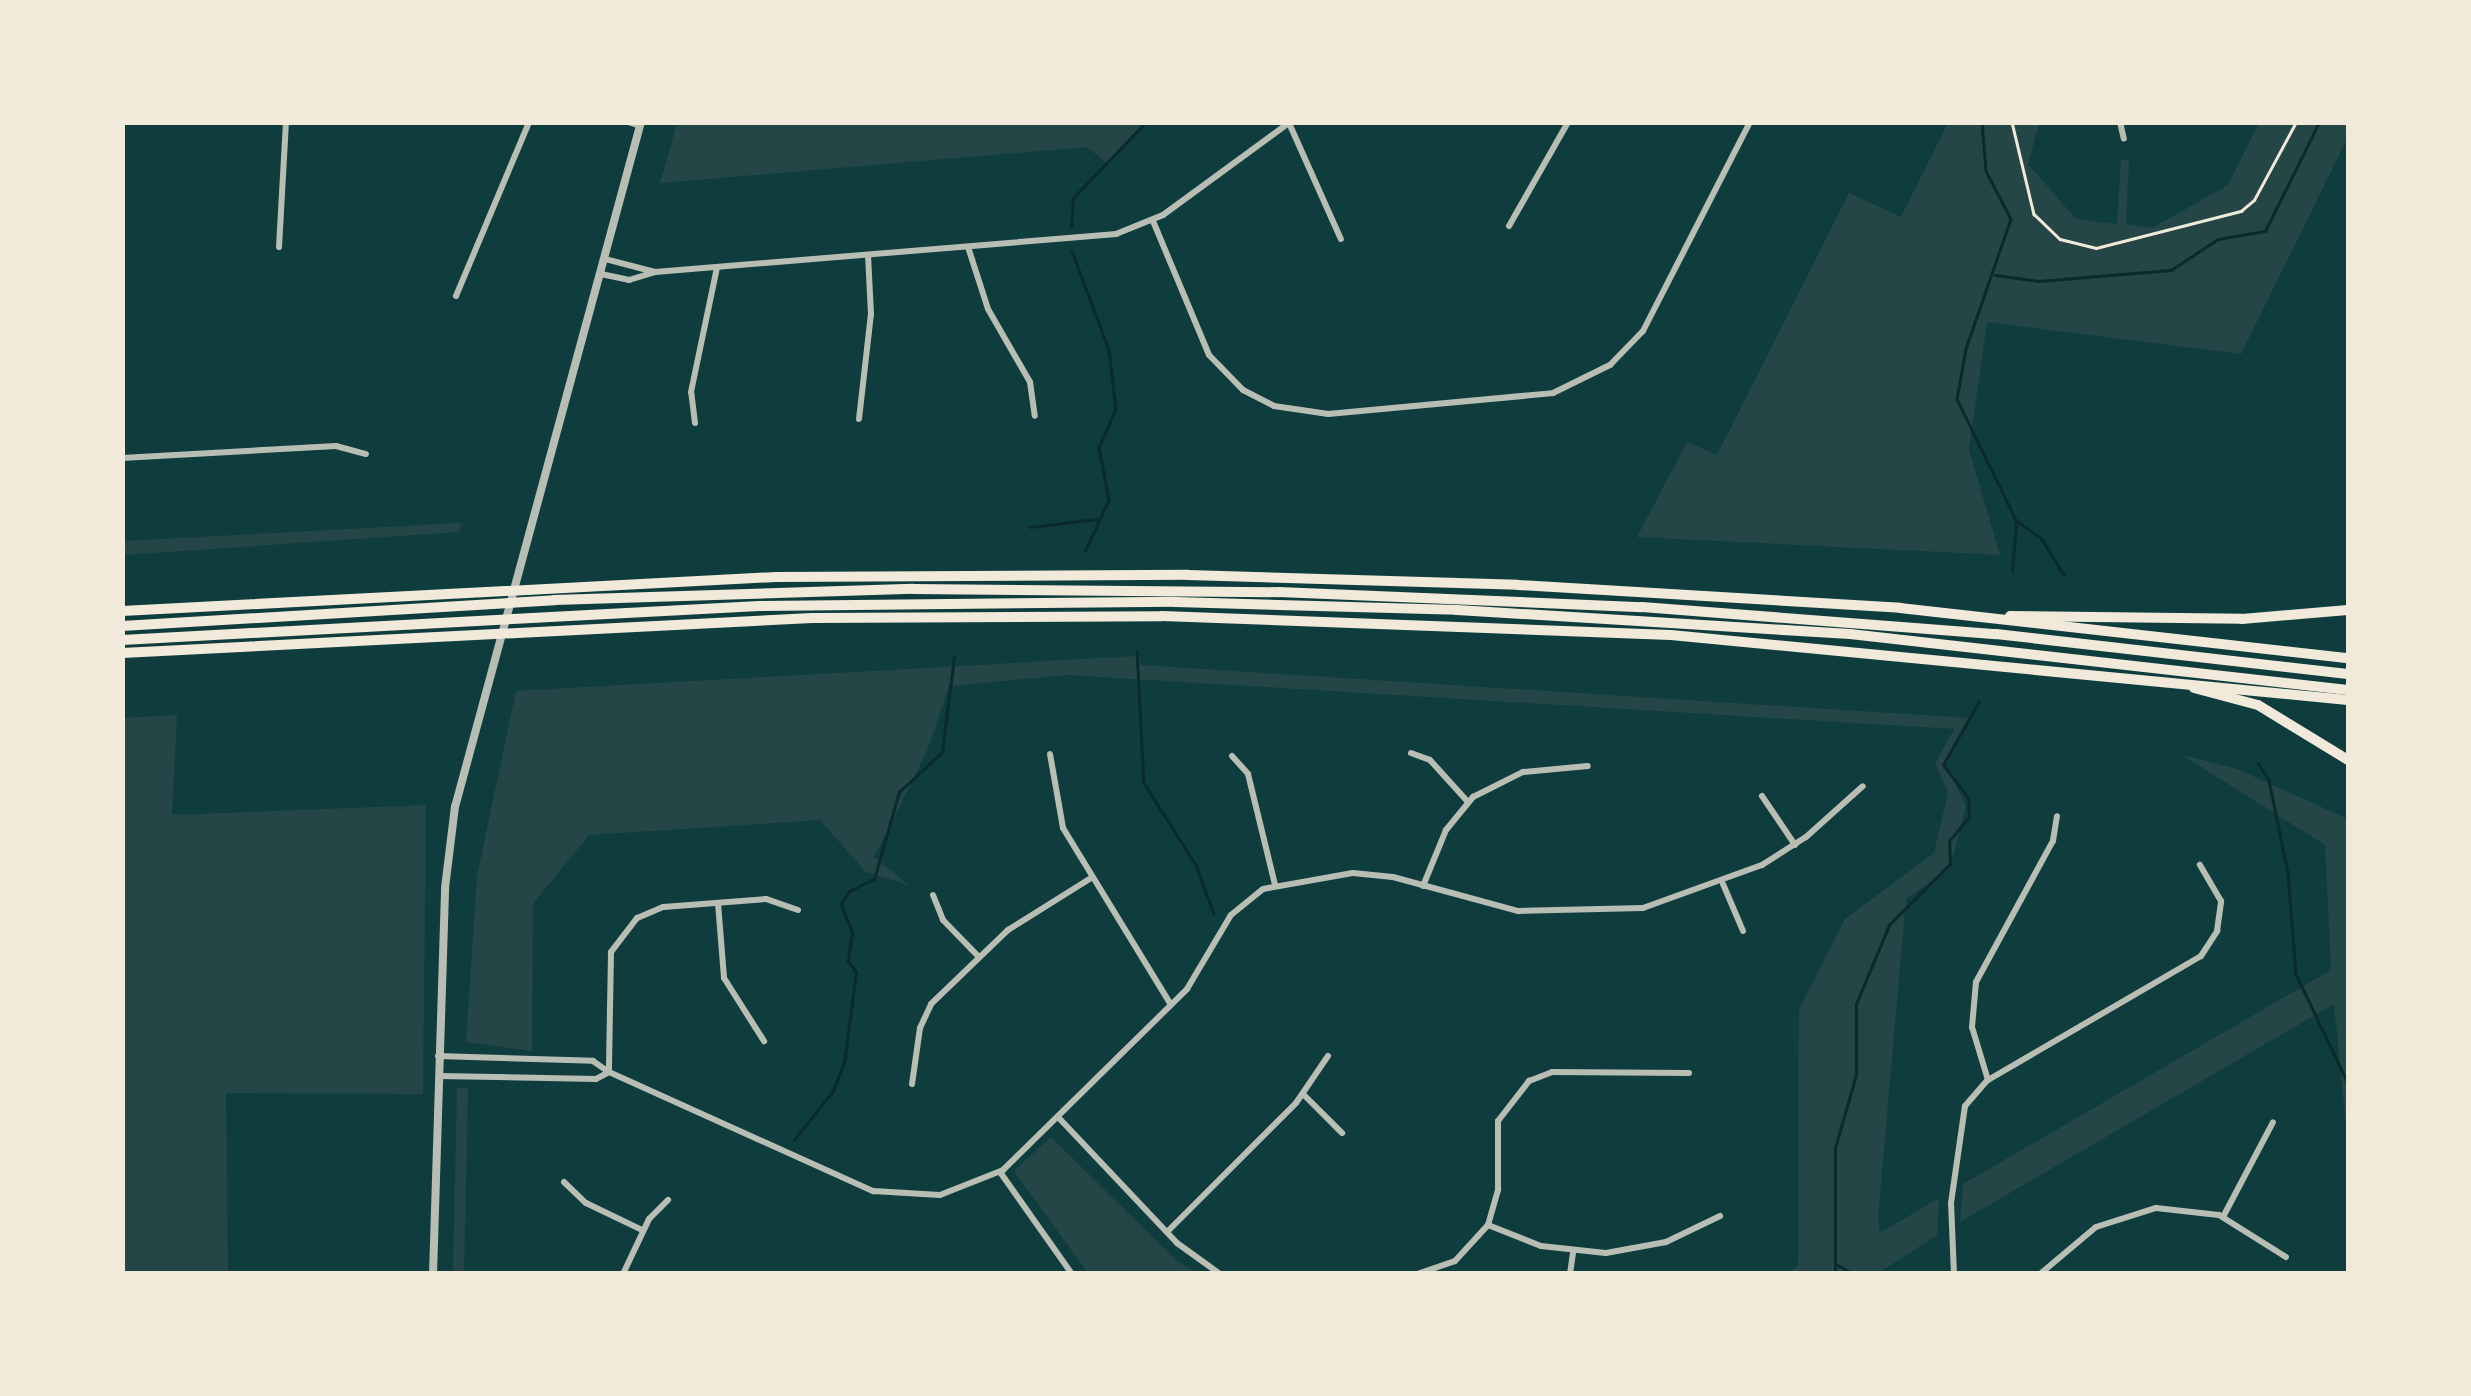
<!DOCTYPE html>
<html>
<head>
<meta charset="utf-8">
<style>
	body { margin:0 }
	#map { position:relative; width:2471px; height:1396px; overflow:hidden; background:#0f3d3e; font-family:Signika,sans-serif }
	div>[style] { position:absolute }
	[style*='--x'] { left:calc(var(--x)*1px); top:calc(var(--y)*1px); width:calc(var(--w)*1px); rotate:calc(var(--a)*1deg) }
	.green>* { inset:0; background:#244646 }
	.stream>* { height:2.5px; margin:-1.25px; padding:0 1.25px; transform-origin:1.25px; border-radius:1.25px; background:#0a2a2b }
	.path>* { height:2.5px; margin:-1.25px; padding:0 1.25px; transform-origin:1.25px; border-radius:1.25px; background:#f1e9da }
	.minor>* { height:6px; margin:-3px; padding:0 3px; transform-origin:3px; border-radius:3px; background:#b8beb3 }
	.tertiary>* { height:8px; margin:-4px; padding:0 4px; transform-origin:4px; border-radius:4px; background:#b8beb3 }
	.motorway>* { height:10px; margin:-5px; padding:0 5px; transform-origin:5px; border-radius:5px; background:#f1e9da }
	span { translate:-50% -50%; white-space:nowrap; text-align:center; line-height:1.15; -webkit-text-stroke:8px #f1e9da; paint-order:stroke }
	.frame { position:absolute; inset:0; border:125px solid #f1e9da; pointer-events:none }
</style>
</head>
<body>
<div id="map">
	<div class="green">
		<i style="clip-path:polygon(677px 123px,677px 122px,1149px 123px,1106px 162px,1087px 147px,660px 183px)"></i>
		<i style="clip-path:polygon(1948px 123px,2039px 123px,2028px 164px,2076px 219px,2117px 224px,2121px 160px,2129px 160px,2126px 224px,2152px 228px,2228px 185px,2259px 123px,2348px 123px,2348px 137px,2241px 354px,1987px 322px,1969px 450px,2000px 555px,1637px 537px,1687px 442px,1717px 455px,1849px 193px,1901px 217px)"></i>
		<i style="clip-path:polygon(461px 523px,459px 532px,123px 555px,123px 541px)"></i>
		<i style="clip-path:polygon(1138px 656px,1140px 665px,1969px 718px,1946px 765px,1966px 806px,1950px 868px,1906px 899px,1878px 1217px,1880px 1233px,1939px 1198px,1937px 1235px,1879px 1273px,1786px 1273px,1798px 1266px,1799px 1009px,1845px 919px,1934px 853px,1948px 792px,1935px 764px,1954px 729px,1069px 675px,949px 686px,927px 751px,874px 857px,909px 885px,866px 872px,820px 820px,589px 835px,533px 904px,532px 1051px,466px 1042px,477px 876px,516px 691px)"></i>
		<i style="clip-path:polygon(177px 715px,172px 815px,426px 805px,423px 1094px,226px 1093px,228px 1273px,123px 1273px,123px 718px)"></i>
		<i style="clip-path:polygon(2182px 755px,2237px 769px,2348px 819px,2348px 1145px,2334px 1004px,1960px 1222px,1963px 1184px,2331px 970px,2325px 845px)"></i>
		<i style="clip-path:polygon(468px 1087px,464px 1273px,453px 1273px,457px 1088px)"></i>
		<i style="clip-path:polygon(1051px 1137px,1178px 1262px,1196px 1273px,1088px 1273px,1014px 1171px)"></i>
	</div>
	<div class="stream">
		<i style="--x:1982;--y:122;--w:49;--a:85.3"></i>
		<i style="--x:1986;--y:171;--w:54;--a:62.5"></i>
		<i style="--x:2011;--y:219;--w:138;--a:109.1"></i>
		<i style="--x:1966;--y:349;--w:51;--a:100.2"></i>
		<i style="--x:1957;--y:399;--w:135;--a:64"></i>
		<i style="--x:2016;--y:520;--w:32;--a:36"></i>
		<i style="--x:2042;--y:539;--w:42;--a:58.6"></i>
		<i style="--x:1071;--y:227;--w:29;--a:-86"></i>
		<i style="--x:1073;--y:198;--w:105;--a:-46.2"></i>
		<i style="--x:1072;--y:251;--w:106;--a:69.5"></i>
		<i style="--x:1109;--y:350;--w:59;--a:83.2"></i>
		<i style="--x:1116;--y:409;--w:43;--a:113.6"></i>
		<i style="--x:1099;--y:448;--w:53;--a:79.1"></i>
		<i style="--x:1109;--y:500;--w:55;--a:114.7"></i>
		<i style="--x:1995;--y:275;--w:44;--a:7.8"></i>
		<i style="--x:2039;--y:281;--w:132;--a:-4.8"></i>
		<i style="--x:2171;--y:270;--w:56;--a:-33.4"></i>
		<i style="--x:2218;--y:239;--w:48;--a:-9.7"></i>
		<i style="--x:2265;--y:231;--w:122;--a:-63.6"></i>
		<i style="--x:1030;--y:527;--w:67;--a:-6.8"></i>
		<i style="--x:2012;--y:571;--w:48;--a:-85.2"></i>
		<i style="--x:1137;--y:651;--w:132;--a:87"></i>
		<i style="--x:1144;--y:783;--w:97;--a:57.6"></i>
		<i style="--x:1196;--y:865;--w:52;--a:69.8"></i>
		<i style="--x:2258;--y:763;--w:20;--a:57"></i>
		<i style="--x:2269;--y:780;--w:95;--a:78.5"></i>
		<i style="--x:2288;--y:873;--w:101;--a:85.5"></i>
		<i style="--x:2296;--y:974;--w:121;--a:64.5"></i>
		<i style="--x:794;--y:1140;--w:63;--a:-51.5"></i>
		<i style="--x:833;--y:1091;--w:30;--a:-69"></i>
		<i style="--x:844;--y:1063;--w:92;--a:-82.5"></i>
		<i style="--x:856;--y:972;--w:14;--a:-126"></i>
		<i style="--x:848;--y:961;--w:28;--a:-82"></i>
		<i style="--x:852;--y:933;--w:31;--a:-111"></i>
		<i style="--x:841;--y:904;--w:15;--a:-58"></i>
		<i style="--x:849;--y:891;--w:28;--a:-26"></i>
		<i style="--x:874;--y:879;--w:91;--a:-74"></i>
		<i style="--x:899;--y:792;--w:59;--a:-42.9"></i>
		<i style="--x:942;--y:752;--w:96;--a:-82.8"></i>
		<i style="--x:1836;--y:1264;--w:20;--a:30"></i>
		<i style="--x:1835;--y:1274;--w:126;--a:-90"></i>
		<i style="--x:1835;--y:1148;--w:76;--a:-74"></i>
		<i style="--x:1856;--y:1075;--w:71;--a:-90"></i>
		<i style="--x:1856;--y:1004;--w:86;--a:-67.3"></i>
		<i style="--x:1889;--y:925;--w:86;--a:-45"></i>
		<i style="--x:1950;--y:864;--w:23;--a:-92"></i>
		<i style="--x:1949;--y:841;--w:31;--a:-50"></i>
		<i style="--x:1969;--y:817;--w:19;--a:-93"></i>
		<i style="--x:1968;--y:798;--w:41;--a:-127.1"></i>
		<i style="--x:1943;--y:765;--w:73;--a:-60.6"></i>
	</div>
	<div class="path">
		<i style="--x:2012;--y:122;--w:95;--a:76.6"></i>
		<i style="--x:2034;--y:214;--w:36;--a:44"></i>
		<i style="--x:2060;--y:239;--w:37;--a:14"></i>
		<i style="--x:2096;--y:248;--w:150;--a:-14.3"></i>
		<i style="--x:2241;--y:211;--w:17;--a:-40"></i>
		<i style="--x:2254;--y:200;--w:89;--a:-61.7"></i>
	</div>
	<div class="minor">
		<i style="--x:628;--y:122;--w:13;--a:18"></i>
		<i style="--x:2120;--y:122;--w:17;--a:77"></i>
		<i style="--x:1289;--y:123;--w:127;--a:65.9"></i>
		<i style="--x:1153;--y:221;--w:145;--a:67.3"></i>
		<i style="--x:1209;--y:355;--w:49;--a:45.8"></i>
		<i style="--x:1243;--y:390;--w:35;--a:27"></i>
		<i style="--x:1274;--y:406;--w:55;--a:8.4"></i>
		<i style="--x:1328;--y:414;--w:226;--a:-5.3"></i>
		<i style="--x:1553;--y:393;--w:64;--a:-26.2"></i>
		<i style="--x:1610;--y:365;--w:47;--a:-45.9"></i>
		<i style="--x:1643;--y:331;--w:235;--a:-62.9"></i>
		<i style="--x:1509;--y:226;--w:120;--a:-60.4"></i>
		<i style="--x:279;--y:247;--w:125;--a:-86.8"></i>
		<i style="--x:968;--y:247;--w:65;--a:72.1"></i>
		<i style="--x:988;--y:309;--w:84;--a:60.1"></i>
		<i style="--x:1030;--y:382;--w:34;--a:82"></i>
		<i style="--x:655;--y:272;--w:463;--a:-4.7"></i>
		<i style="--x:1116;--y:234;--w:51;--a:-22"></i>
		<i style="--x:1163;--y:215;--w:157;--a:-36.2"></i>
		<i style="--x:601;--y:274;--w:29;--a:12"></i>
		<i style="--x:629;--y:280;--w:27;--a:-17"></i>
		<i style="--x:655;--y:272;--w:52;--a:-165.4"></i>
		<i style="--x:456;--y:296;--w:189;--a:-67.2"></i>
		<i style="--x:859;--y:419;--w:106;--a:-83.5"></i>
		<i style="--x:871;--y:314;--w:59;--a:-92.9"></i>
		<i style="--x:695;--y:423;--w:31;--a:-97"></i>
		<i style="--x:691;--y:392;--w:127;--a:-78.2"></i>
		<i style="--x:122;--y:458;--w:214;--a:-3.2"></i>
		<i style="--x:336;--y:446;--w:31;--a:15"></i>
		<i style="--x:1411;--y:753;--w:20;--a:20"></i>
		<i style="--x:1430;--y:760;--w:55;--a:47.9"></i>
		<i style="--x:1050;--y:754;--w:75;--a:80"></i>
		<i style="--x:1063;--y:828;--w:207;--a:58.6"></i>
		<i style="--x:1232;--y:756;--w:24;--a:48"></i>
		<i style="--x:1248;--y:774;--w:114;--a:76.3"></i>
		<i style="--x:1762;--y:796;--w:59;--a:56"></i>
		<i style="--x:1723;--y:884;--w:51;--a:66.9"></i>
		<i style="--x:1423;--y:886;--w:61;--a:-67.7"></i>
		<i style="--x:1446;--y:830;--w:43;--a:-50.7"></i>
		<i style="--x:1473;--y:797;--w:56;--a:-26.6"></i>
		<i style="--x:1523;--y:772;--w:65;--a:-5.3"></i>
		<i style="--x:933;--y:895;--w:27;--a:68"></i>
		<i style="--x:943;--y:920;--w:50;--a:45.8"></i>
		<i style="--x:718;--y:903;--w:75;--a:85.4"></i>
		<i style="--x:724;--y:978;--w:75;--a:57.6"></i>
		<i style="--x:798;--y:910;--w:34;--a:-161"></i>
		<i style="--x:766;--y:899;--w:103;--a:175.6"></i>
		<i style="--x:663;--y:907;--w:28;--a:157"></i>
		<i style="--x:637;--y:918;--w:43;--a:127.4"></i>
		<i style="--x:611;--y:952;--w:120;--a:91"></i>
		<i style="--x:609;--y:1072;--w:290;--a:24.3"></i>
		<i style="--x:873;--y:1191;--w:67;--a:3.4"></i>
		<i style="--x:940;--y:1195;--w:68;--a:-21.6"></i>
		<i style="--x:1003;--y:1170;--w:258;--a:-44.5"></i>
		<i style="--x:1187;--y:989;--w:86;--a:-59.3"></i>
		<i style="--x:1231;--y:915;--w:41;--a:-39.1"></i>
		<i style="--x:1263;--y:889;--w:91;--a:-10.1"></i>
		<i style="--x:1353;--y:873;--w:40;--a:5.7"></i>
		<i style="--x:1393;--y:877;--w:130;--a:15.2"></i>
		<i style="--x:1518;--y:911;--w:125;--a:-1.4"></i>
		<i style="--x:1643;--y:908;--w:127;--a:-19.9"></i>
		<i style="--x:1762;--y:865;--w:52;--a:-32.5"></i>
		<i style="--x:1806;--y:837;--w:76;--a:-41.8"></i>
		<i style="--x:438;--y:1056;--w:155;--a:1.8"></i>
		<i style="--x:593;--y:1061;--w:19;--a:35"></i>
		<i style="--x:609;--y:1072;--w:15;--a:152"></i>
		<i style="--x:596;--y:1079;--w:157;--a:-178.9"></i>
		<i style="--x:1988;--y:1080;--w:55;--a:-106.8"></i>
		<i style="--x:1972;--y:1027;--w:45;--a:-84.9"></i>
		<i style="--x:1976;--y:982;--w:161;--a:-61.4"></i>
		<i style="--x:2053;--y:841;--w:25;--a:-81"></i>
		<i style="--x:912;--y:1084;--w:57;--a:-81.9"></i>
		<i style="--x:920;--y:1028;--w:26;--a:-65"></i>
		<i style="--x:931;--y:1004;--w:107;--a:-43.9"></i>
		<i style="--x:1008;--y:930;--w:98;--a:-32.1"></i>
		<i style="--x:1304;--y:1095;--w:54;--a:45"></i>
		<i style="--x:1058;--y:1117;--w:173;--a:46.6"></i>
		<i style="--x:1177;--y:1243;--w:53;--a:35.8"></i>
		<i style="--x:1000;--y:1172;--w:125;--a:54.8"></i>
		<i style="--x:564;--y:1182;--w:30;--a:44"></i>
		<i style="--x:586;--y:1203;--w:62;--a:25.7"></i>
		<i style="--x:2223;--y:1217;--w:107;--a:-62.2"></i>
		<i style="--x:1488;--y:1225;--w:57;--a:21.6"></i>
		<i style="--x:1541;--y:1246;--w:65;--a:6.1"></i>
		<i style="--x:1606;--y:1253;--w:61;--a:-10.4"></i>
		<i style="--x:1666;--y:1242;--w:60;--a:-25.7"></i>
		<i style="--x:1167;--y:1232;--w:182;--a:-45"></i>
		<i style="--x:1296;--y:1103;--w:57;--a:-55.8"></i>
		<i style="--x:623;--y:1274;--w:61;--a:-64.7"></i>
		<i style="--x:649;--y:1219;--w:27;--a:-45"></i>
		<i style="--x:1417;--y:1274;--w:40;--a:-18.9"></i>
		<i style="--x:1455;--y:1261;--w:49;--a:-47.5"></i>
		<i style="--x:1488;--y:1225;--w:37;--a:-74"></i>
		<i style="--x:1498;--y:1189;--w:68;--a:-90"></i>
		<i style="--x:1498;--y:1121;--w:51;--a:-52.2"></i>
		<i style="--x:1529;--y:1081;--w:25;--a:-21"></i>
		<i style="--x:1552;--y:1072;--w:137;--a:0.4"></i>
		<i style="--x:1570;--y:1274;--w:22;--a:-82"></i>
		<i style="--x:1954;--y:1274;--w:71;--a:-92.4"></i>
		<i style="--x:1951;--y:1203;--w:98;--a:-81.8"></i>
		<i style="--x:1965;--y:1106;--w:35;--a:-49"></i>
		<i style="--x:1988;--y:1080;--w:246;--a:-30.2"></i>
		<i style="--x:2201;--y:956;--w:30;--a:-57"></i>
		<i style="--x:2217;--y:931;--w:30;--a:-82"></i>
		<i style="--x:2221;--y:901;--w:42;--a:-120.3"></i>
		<i style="--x:2040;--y:1274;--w:73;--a:-40"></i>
		<i style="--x:2096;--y:1227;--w:63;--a:-17.6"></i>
		<i style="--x:2156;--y:1208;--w:63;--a:6.3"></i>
		<i style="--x:2219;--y:1215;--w:79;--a:32.1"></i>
	</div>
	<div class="tertiary">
		<i style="--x:433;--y:1274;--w:386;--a:-88.2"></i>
		<i style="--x:445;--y:888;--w:82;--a:-83"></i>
		<i style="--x:455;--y:807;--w:710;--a:-74.81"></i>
	</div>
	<div class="motorway">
		<i style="--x:122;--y:611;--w:655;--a:-2.98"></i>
		<i style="--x:776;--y:577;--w:412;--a:-0.3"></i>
		<i style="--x:1188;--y:575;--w:330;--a:1.7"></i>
		<i style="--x:1518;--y:585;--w:383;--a:3.4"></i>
		<i style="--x:1900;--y:608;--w:451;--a:6.4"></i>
		<i style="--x:2010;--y:616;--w:232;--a:0.7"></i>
		<i style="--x:2242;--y:619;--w:106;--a:-4.9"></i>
		<i style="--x:122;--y:626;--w:433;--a:-3.4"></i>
		<i style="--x:554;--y:600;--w:359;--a:-1.8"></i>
		<i style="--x:913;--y:589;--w:366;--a:0.5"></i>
		<i style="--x:1279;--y:592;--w:363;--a:2.4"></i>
		<i style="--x:1642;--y:607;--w:355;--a:4.4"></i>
		<i style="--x:1996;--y:634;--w:354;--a:6.5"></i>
		<i style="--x:122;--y:640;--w:638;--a:-3.06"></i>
		<i style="--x:759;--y:606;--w:416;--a:-0.6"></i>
		<i style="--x:1175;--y:602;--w:282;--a:1.6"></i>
		<i style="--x:1457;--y:610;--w:394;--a:3.5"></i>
		<i style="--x:1850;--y:634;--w:501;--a:6.42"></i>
		<i style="--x:122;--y:653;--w:691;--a:-2.9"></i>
		<i style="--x:812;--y:618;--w:350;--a:-0.3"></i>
		<i style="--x:1162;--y:616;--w:509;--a:2.14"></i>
		<i style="--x:1671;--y:635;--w:680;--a:5.48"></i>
		<i style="--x:2194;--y:688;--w:66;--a:14.9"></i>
		<i style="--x:2258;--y:705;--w:105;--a:31.4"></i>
	</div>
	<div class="frame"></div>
</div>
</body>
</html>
